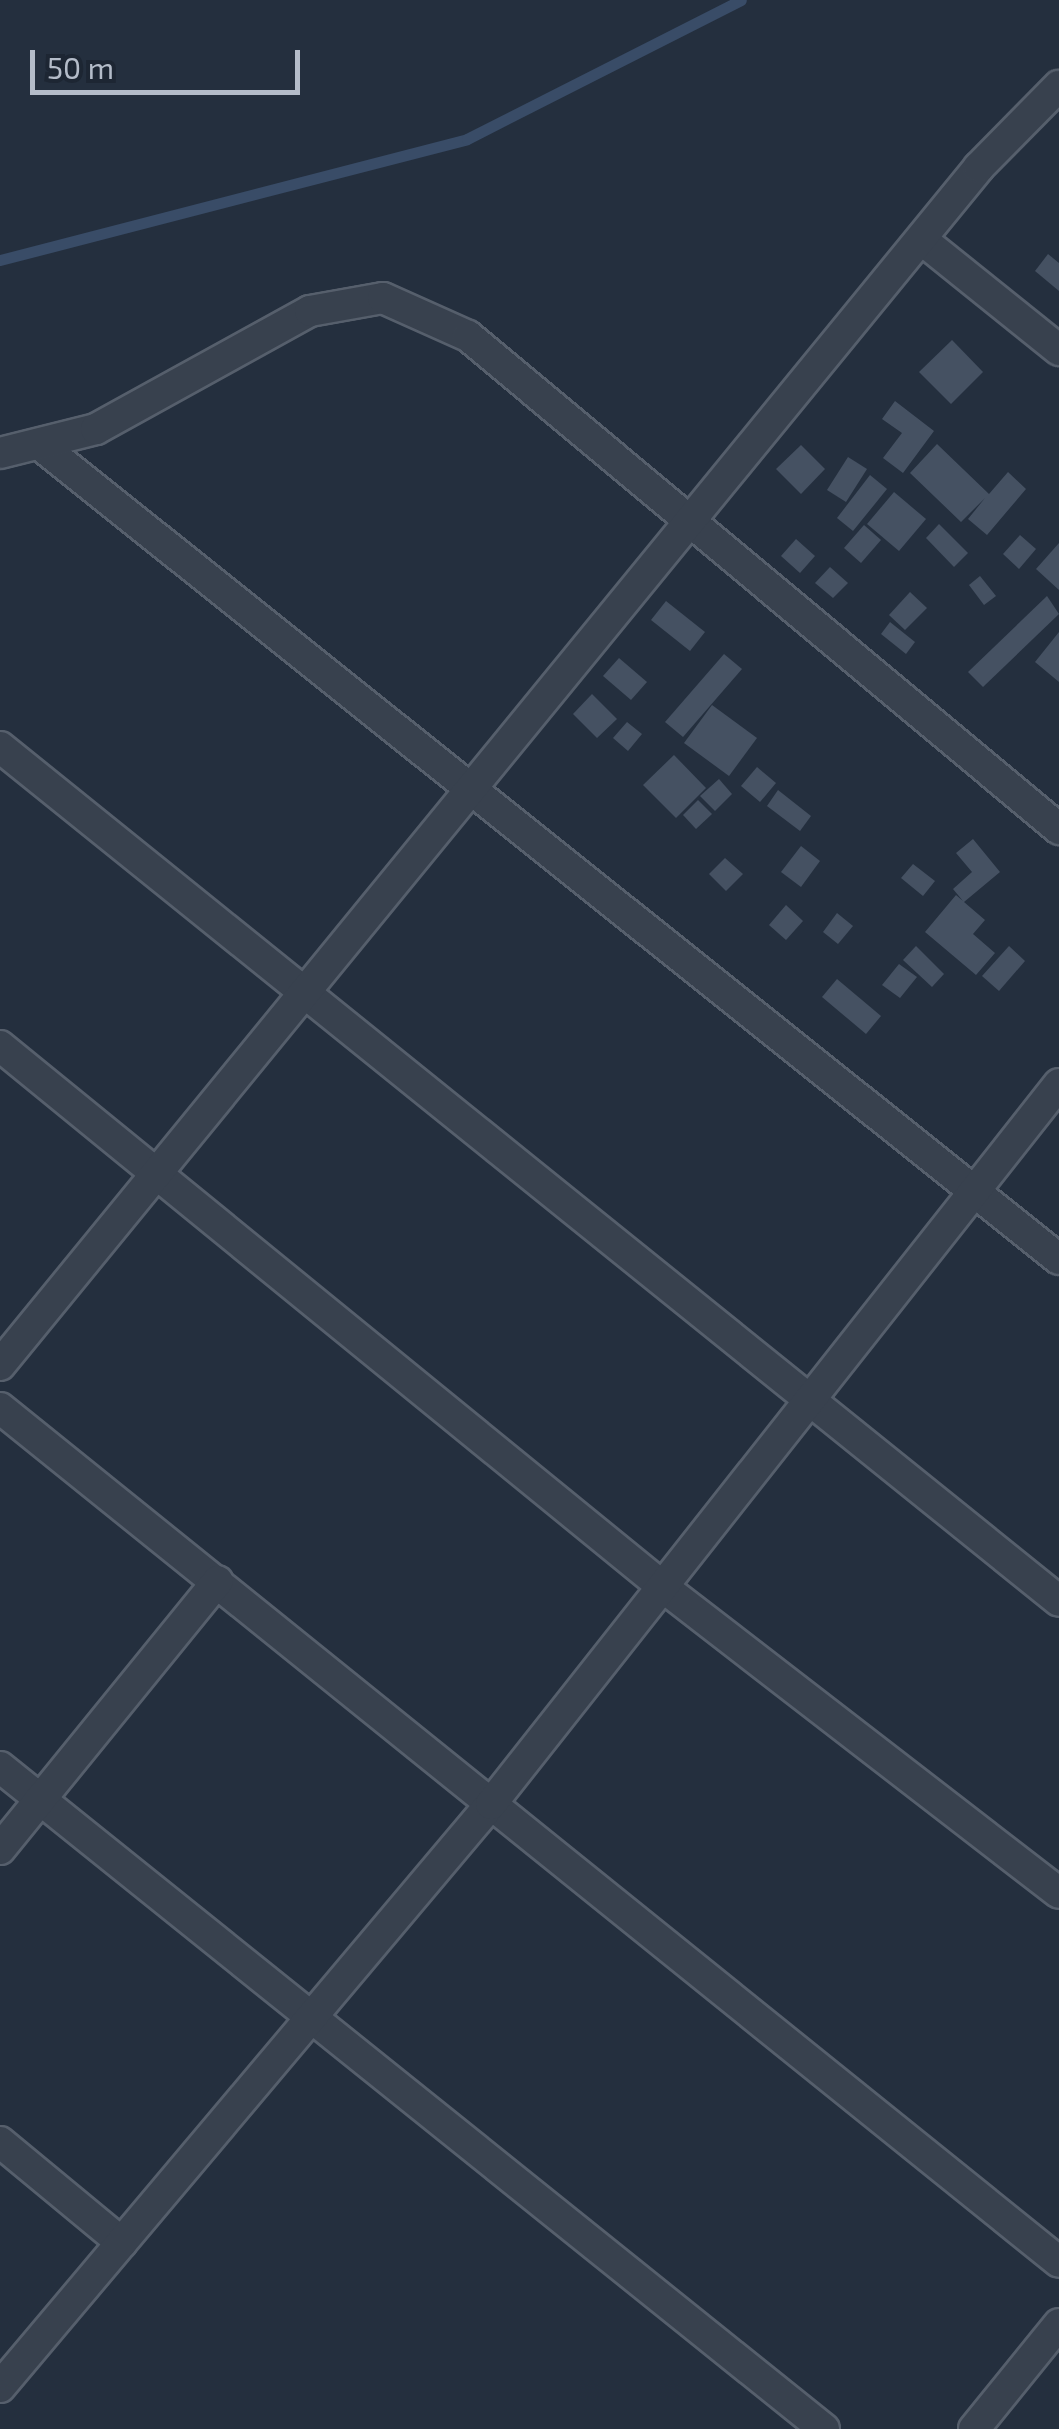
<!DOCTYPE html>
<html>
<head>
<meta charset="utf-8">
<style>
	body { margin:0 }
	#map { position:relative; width:1059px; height:2429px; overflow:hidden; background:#242f3e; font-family:"Exo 2",sans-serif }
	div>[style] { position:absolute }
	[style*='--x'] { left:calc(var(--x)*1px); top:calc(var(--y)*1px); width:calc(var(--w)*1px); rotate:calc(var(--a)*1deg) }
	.stream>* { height:11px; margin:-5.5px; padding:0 5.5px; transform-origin:5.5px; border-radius:5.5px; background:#394c67 }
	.building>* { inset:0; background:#455162 }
	.roads { filter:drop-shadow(2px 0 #565f6c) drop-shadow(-2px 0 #565f6c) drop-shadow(0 2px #565f6c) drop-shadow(0 -2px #565f6c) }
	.minor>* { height:30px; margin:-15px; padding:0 15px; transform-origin:15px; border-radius:15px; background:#38414e }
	span { translate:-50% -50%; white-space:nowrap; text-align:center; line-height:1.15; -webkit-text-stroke:8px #1d2633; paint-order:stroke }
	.scale { position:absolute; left:30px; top:50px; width:270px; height:45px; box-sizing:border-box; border:5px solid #b4bcc9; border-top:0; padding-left:12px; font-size:30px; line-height:35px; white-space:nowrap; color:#b4bcc9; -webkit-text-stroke:8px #1d2633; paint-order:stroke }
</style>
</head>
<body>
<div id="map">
	<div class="stream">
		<i style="--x:0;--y:260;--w:482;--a:-14.5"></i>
		<i style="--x:467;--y:139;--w:307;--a:-26.9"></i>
	</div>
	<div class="building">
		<i style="clip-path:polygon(1048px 254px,1059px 263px,1059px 291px,1035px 271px)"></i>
		<i style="clip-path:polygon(952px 340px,983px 372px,951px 404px,919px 372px)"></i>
		<i style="clip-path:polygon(895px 401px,934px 431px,903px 473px,883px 458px,902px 433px,882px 419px)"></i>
		<i style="clip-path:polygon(937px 444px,989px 494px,1008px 472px,1026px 489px,987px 535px,968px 519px,985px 498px,961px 522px,910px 473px)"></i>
		<i style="clip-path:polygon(801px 445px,825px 469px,801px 494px,776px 469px)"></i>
		<i style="clip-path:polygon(848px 457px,867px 469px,846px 502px,827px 490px)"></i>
		<i style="clip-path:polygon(870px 475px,887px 489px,853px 531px,837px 518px)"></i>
		<i style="clip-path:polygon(894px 492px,926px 519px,899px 551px,867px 524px)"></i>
		<i style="clip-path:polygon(939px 524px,968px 553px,954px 567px,926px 538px)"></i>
		<i style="clip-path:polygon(864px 525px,881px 540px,861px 563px,844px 548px)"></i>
		<i style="clip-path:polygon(1020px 535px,1036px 549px,1019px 569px,1003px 554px)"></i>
		<i style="clip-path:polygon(796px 539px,815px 556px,800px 573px,781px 556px)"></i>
		<i style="clip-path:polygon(1059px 543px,1059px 590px,1036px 569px)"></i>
		<i style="clip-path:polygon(830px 567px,848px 583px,833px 598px,815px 583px)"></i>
		<i style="clip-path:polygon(980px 576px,996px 596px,984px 605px,969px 585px)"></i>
		<i style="clip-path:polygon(910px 592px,927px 608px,905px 630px,889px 615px)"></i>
		<i style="clip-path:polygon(1047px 596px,1059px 614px,983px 687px,968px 672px)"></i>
		<i style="clip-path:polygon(666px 601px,705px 632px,690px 651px,651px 620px)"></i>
		<i style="clip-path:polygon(890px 622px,915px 642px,906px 654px,881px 634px)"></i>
		<i style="clip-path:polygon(1059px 632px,1059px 682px,1035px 662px)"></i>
		<i style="clip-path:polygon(724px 654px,742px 669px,683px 737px,665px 722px)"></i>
		<i style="clip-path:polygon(619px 658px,647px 682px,631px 700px,603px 676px)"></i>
		<i style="clip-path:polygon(592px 694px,617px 719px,597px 738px,573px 714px)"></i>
		<i style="clip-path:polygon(712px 705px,757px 738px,729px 776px,684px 743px)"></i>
		<i style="clip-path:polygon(627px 722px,642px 734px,628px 751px,613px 738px)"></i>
		<i style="clip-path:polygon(674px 755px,706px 788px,676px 818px,643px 785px)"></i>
		<i style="clip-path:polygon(757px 767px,776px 783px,760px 802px,741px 786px)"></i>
		<i style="clip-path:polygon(719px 779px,732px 794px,715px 811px,700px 796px)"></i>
		<i style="clip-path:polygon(778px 790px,811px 816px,800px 831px,767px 806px)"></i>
		<i style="clip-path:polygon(698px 800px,712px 814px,696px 829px,683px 815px)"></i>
		<i style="clip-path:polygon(973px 839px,1000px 872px,964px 902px,985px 920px,973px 934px,995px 953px,976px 975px,925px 932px,956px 895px,963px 901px,953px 889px,972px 872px,956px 853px)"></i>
		<i style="clip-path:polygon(801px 846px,820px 861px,801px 887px,781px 872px)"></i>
		<i style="clip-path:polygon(725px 858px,743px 874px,726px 891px,709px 874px)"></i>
		<i style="clip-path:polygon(913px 864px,935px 881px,923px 896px,901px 878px)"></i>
		<i style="clip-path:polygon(786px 905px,803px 921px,786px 940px,769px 925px)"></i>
		<i style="clip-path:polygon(837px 913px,853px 926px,838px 944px,823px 932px)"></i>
		<i style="clip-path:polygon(916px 946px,944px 974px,932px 987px,903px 960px)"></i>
		<i style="clip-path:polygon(1009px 946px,1025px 961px,999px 991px,982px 976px)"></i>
		<i style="clip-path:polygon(899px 964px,917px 977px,900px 998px,882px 985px)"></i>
		<i style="clip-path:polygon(837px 979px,881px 1016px,866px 1034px,822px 997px)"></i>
	</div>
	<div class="roads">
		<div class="minor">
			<i style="--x:926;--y:243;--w:171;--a:38.8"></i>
			<i style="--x:44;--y:448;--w:1299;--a:38.63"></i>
			<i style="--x:0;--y:453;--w:99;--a:-14"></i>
			<i style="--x:96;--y:429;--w:244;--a:-28.9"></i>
			<i style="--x:310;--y:311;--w:74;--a:-10.1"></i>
			<i style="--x:383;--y:298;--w:93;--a:24.1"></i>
			<i style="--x:468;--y:336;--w:770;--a:39.83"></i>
			<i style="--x:0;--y:747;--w:1360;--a:38.88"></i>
			<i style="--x:0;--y:1046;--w:856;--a:39.21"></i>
			<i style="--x:663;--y:1587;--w:500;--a:37.69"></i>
			<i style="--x:0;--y:1365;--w:1547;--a:-50.74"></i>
			<i style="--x:979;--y:167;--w:114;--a:-45.4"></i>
			<i style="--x:0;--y:1408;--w:1360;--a:38.88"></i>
			<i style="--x:0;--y:1767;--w:1057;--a:38.78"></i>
			<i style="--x:0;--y:1849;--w:345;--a:-50.9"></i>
			<i style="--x:0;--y:2142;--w:158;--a:39.6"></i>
			<i style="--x:0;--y:2387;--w:762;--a:-49.9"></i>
			<i style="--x:491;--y:1804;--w:917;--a:-51.73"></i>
			<i style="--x:974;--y:2429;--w:135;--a:-51"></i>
		</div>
	</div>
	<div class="scale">50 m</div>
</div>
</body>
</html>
